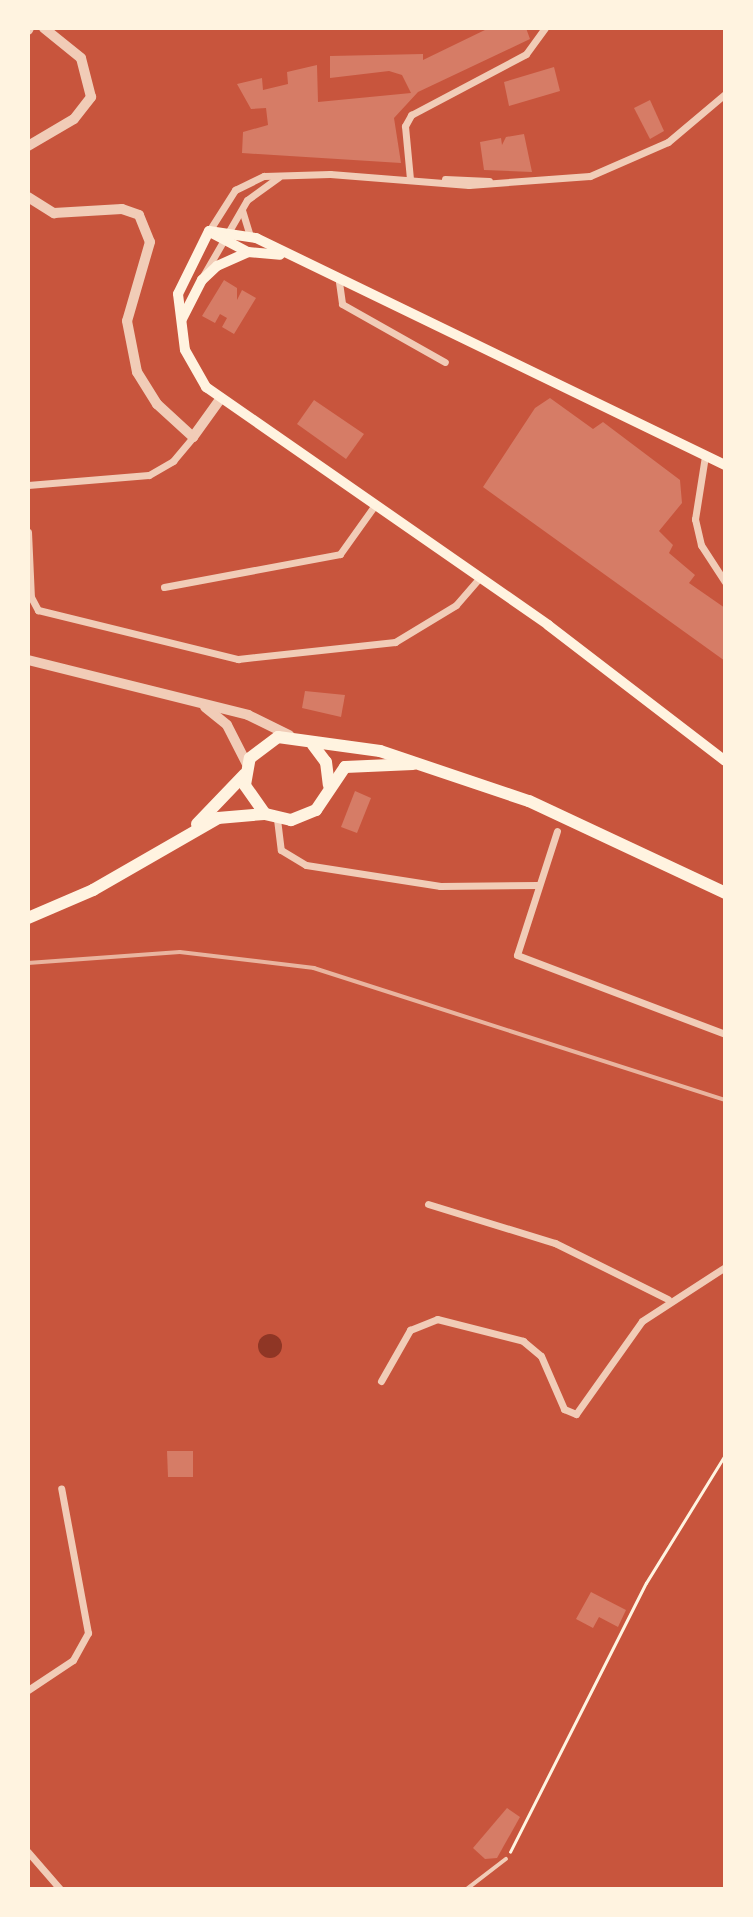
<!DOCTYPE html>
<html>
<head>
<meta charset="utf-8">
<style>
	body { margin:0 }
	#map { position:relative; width:753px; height:1917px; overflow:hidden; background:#c8553d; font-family:"Open Sans",sans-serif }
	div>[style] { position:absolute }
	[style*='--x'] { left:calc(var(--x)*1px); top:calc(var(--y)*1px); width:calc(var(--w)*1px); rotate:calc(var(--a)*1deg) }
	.water>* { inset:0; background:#8f3625 }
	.round { border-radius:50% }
	.building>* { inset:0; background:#d67c66 }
	.path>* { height:2.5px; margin:-1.25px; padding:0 1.25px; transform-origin:1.25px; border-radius:1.25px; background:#fff3e0 }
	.service>* { height:3.5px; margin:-1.75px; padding:0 1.75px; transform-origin:1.75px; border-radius:1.75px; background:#f1ccb7 }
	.minor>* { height:7px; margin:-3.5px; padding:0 3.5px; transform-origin:3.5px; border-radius:3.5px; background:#f1ccb7 }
	.tertiary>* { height:10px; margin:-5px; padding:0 5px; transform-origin:5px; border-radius:5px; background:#f1ccb7 }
	.secondary>* { height:10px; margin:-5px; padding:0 5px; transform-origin:5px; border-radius:5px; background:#fff3e0 }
	.primary>* { height:12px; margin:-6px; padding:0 6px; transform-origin:6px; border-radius:6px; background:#fff3e0 }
	.rail>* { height:3.5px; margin:-1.75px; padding:0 1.75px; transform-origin:1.75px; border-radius:1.75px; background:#e9b49f }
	span { translate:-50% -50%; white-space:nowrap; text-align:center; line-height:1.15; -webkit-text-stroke:5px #fff3e0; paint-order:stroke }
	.frame { position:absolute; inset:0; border:30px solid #fff3e0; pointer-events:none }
</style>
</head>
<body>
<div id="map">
	<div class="water">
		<i class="round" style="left:258px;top:1334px;width:24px;height:24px"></i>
	</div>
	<div class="building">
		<i style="clip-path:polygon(489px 28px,526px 28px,530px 39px,418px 92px,394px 118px,401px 163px,242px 153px,243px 132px,268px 125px,266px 108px,251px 109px,237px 84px,262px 78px,263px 90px,288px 84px,287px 72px,317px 65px,318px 102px,411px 93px,402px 75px,389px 71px,330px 78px,330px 56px,423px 54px,423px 60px)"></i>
		<i style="clip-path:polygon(554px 67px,560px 91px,509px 106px,504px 82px)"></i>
		<i style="clip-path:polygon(650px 100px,664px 131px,650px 139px,634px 108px)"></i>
		<i style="clip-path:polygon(524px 134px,532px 172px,484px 170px,480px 142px,501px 138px,502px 145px,506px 137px)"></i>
		<i style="clip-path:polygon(224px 280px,237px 288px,237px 300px,242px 290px,256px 298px,234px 334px,222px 327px,227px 318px,220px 314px,215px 323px,202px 316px)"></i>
		<i style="clip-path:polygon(550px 398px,593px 429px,603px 422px,680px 480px,682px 503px,659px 531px,673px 545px,669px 553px,695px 575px,689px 583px,725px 608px,725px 661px,483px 487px,535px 408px)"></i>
		<i style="clip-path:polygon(314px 400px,364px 434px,346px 459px,297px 424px)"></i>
		<i style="clip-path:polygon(305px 691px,345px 695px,341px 717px,302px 708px)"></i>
		<i style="clip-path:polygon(355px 791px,371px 798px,357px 833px,341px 827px)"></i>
		<i style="clip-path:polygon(167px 1451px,193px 1451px,193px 1477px,168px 1477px)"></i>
		<i style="clip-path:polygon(591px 1592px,626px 1610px,618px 1627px,599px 1617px,593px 1628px,576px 1619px)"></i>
		<i style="clip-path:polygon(507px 1808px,520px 1817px,497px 1858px,485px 1859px,473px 1848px)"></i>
	</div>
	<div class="path">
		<i style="--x:510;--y:1852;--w:301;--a:-63.2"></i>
		<i style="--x:646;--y:1583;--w:150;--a:-58.3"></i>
	</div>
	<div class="service">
		<i style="--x:467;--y:1889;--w:49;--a:-37.6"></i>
	</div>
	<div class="minor">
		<i style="--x:410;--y:179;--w:53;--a:-95.4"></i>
		<i style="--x:405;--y:126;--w:13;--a:-61"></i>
		<i style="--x:411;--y:115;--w:130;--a:-27.9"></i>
		<i style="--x:526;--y:54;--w:32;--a:-54"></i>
		<i style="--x:445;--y:179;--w:44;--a:2.6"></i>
		<i style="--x:242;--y:210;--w:27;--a:73"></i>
		<i style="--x:209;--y:231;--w:49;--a:-57.6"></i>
		<i style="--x:235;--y:190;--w:32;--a:-26"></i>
		<i style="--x:264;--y:176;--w:66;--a:-1.7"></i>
		<i style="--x:330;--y:174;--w:139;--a:4.5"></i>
		<i style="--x:469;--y:185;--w:121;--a:-4.3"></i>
		<i style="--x:590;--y:176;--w:85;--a:-23.6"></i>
		<i style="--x:668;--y:142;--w:75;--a:-40.1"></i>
		<i style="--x:203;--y:276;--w:88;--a:-59.9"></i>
		<i style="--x:247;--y:200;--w:39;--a:-36"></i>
		<i style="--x:339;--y:282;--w:22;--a:82"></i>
		<i style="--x:342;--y:304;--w:118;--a:29.4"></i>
		<i style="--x:705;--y:456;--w:64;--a:99"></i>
		<i style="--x:695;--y:519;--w:27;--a:77"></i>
		<i style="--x:701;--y:545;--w:44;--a:57"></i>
		<i style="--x:28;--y:485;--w:121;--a:-4.7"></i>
		<i style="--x:149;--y:475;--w:28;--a:-30"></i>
		<i style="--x:173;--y:461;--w:31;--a:-50"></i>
		<i style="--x:28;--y:532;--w:65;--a:87.4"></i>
		<i style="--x:31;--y:597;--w:15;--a:62"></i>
		<i style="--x:38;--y:610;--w:206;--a:13.8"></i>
		<i style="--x:238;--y:659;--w:158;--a:-6.2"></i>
		<i style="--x:395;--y:642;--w:71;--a:-31.2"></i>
		<i style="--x:456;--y:605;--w:37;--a:-49"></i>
		<i style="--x:164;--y:587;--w:179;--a:-10.6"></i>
		<i style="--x:340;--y:554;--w:60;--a:-54.5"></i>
		<i style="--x:277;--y:819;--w:31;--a:83"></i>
		<i style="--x:281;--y:850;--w:29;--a:31"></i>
		<i style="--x:306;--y:865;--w:136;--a:8.9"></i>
		<i style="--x:440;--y:886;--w:98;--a:-0.6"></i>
		<i style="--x:557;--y:831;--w:130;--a:107.9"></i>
		<i style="--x:517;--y:955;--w:222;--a:20.8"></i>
		<i style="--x:428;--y:1204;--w:133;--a:17.1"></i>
		<i style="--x:555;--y:1243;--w:126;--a:26.4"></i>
		<i style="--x:381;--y:1381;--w:59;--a:-60.4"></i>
		<i style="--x:410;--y:1330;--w:29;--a:-22"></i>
		<i style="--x:437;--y:1319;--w:89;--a:14.3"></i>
		<i style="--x:523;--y:1341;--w:23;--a:40"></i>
		<i style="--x:541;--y:1356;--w:58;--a:66.5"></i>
		<i style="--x:564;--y:1409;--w:13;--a:23"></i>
		<i style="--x:576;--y:1414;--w:114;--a:-54.6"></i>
		<i style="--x:642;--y:1321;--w:99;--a:-33"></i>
		<i style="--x:28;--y:1690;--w:54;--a:-33.7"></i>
		<i style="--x:73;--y:1660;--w:31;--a:-61"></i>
		<i style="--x:88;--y:1633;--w:147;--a:-100.5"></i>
		<i style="--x:28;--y:1852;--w:49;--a:49.1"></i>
	</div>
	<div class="tertiary">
		<i style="--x:28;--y:30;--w:2;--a:-63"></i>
		<i style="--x:28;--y:146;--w:53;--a:-30.4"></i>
		<i style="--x:74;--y:119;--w:28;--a:-52"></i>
		<i style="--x:91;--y:97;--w:40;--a:-104.4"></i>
		<i style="--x:81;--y:58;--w:48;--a:-141"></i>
		<i style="--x:28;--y:197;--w:31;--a:32"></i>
		<i style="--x:54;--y:213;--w:68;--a:-3.4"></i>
		<i style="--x:122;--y:209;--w:18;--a:19"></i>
		<i style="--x:139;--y:215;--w:29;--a:68"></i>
		<i style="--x:150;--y:242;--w:82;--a:106.2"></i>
		<i style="--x:127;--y:321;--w:52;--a:78.9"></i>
		<i style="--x:137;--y:372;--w:38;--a:58"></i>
		<i style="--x:157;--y:404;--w:49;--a:42.5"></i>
		<i style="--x:193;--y:437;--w:48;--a:-54.3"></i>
		<i style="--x:28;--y:660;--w:227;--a:14"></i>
		<i style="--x:248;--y:715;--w:46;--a:26"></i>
		<i style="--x:205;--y:707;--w:28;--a:39"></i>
		<i style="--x:227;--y:725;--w:44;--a:62.9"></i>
	</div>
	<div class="secondary">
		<i style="--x:209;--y:231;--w:70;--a:116.2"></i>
		<i style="--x:178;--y:294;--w:56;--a:82.9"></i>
		<i style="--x:185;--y:350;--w:43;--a:60.4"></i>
		<i style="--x:206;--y:387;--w:417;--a:34.8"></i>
		<i style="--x:548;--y:625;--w:223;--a:37.5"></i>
		<i style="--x:209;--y:231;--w:48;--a:8.5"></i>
		<i style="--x:256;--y:238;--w:521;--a:25.83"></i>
		<i style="--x:210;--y:232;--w:43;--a:27.8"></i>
		<i style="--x:182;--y:319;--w:44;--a:-62.9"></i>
		<i style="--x:202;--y:280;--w:21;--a:-43"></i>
		<i style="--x:217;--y:266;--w:34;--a:-24"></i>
		<i style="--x:248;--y:252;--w:32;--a:5"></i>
	</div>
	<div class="primary">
		<i style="--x:313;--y:745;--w:21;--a:53"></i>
		<i style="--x:326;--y:762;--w:23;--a:83"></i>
		<i style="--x:413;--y:764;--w:68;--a:177.5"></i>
		<i style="--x:345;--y:767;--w:52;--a:124"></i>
		<i style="--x:316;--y:810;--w:27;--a:158"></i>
		<i style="--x:291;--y:820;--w:27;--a:-167"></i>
		<i style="--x:265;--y:814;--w:35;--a:-125"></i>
		<i style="--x:245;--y:785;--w:27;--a:-80"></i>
		<i style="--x:250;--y:758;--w:35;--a:-37"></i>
		<i style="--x:278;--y:737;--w:103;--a:7.8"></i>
		<i style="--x:380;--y:751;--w:157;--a:18.6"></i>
		<i style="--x:529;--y:801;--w:217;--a:25.1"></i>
		<i style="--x:197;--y:824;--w:69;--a:-46.2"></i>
		<i style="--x:28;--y:918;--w:71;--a:-23.3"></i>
		<i style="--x:93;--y:890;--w:144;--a:-29.9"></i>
		<i style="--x:218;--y:818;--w:46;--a:-5"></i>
	</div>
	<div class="rail">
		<i style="--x:28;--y:963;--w:152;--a:-4.1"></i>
		<i style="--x:180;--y:952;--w:135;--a:6.8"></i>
		<i style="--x:314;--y:968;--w:432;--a:17.8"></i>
	</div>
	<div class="frame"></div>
</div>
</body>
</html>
